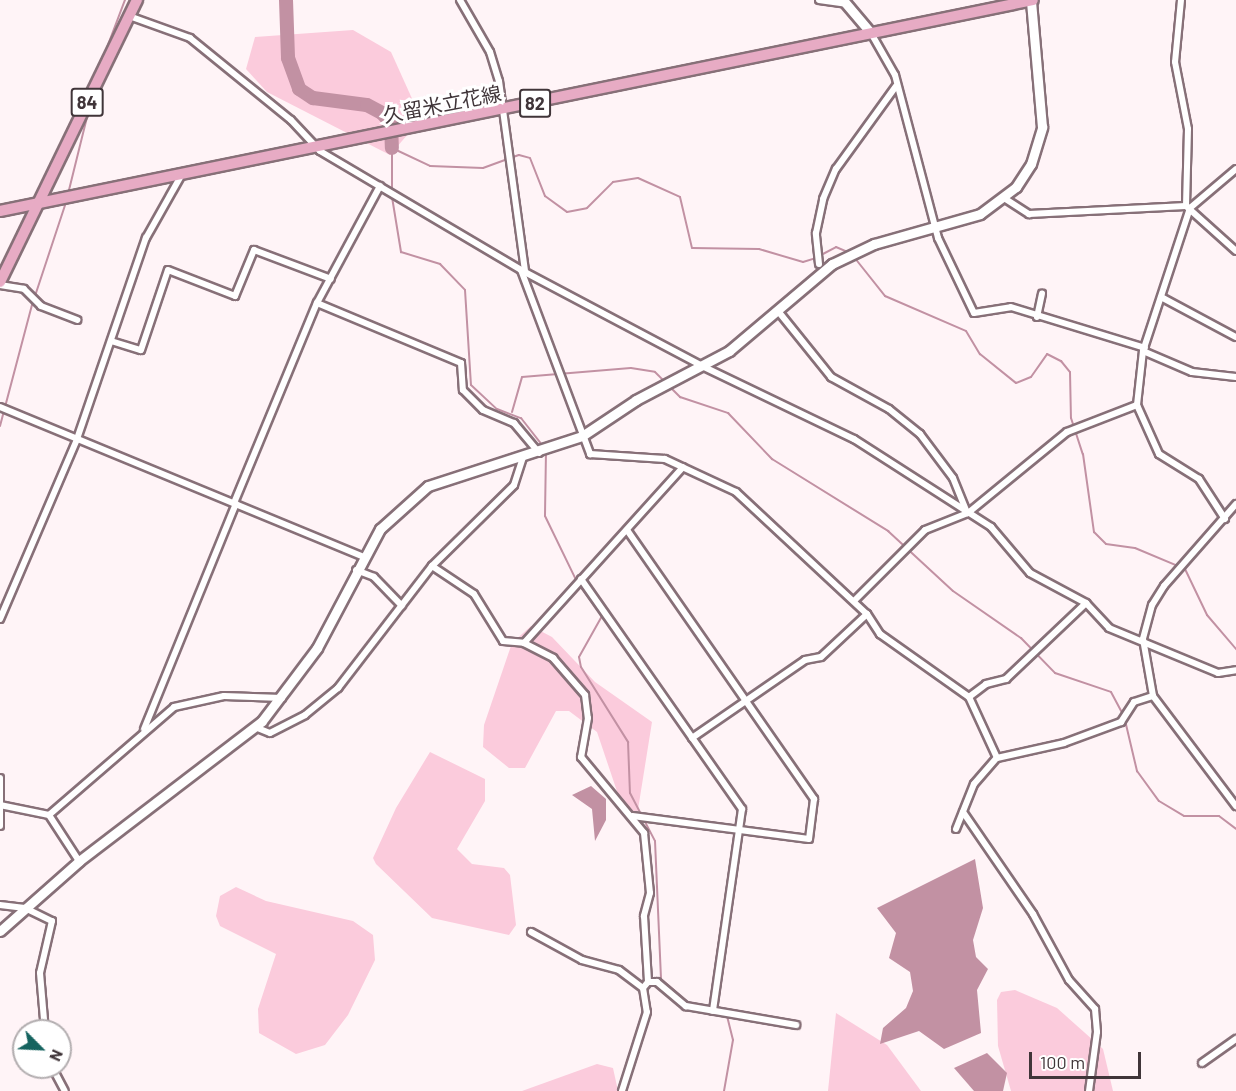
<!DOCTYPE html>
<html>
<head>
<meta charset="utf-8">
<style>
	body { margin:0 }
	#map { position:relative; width:1236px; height:1091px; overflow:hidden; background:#fff4f7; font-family:Barlow,"Noto Sans JP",sans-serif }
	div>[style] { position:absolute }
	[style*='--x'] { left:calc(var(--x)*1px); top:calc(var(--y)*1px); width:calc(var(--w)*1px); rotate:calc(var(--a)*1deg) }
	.green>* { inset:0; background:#fbcbdc }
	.water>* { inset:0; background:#c291a3 }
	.stream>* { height:2px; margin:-1px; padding:0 1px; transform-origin:1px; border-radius:1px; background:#c291a3 }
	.river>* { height:14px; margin:-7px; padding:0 7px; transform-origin:7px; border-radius:7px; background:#c291a3 }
	.roads { filter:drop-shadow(2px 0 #877078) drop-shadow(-2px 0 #877078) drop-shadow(0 2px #877078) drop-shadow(0 -2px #877078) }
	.street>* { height:6px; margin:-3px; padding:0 3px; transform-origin:3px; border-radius:3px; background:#fff }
	.secondary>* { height:9px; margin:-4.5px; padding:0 4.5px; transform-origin:4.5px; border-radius:4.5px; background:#fff }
	.primary>* { height:10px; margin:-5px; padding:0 5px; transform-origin:5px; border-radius:5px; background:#e7abc4 }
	span { translate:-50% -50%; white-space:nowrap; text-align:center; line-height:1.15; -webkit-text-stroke:6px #fff; paint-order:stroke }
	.shield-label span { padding:2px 4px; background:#fff; border:2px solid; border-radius:4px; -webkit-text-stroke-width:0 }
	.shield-label { font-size:18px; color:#403539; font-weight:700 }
	.street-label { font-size:20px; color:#403539 }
	.north { position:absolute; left:12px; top:1019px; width:60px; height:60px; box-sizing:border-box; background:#fff; border:2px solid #b3aeb0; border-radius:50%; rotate:114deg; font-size:16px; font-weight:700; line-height:24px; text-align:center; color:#403539 }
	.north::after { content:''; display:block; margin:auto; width:21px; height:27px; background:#15635f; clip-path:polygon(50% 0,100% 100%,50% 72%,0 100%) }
	.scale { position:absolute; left:1029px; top:1052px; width:112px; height:27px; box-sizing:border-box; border:3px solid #403539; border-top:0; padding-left:8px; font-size:18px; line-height:21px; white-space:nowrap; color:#403539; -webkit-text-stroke:4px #fff; paint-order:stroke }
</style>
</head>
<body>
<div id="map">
	<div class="green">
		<i style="clip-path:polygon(353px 30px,391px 52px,414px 103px,414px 127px,390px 155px,267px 92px,246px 69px,255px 37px)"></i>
		<i style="clip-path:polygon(531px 626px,552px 637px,595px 682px,652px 722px,636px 822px,626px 818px,597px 732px,569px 711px,556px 711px,525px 768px,509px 768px,483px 747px,484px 725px,512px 643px)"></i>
		<i style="clip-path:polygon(430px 752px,485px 779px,485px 801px,457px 849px,472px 864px,504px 868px,510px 875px,516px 925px,509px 935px,432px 918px,376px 864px,373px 858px,396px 808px)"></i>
		<i style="clip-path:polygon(236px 887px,266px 901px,353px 921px,373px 935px,375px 960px,348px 1015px,325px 1045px,296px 1054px,259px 1033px,258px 1009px,276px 954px,220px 926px,216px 916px,220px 896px)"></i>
		<i style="clip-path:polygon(1015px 990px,1057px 1008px,1103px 1049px,1113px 1091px,1011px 1091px,998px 1046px,997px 1000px,1001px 992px)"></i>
		<i style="clip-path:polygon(836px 1013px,887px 1045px,921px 1091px,828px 1091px)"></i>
		<i style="clip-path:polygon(597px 1064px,613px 1068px,618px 1091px,522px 1091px)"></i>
	</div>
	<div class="water">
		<i style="clip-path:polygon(591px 786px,606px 799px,606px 820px,595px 841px,592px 809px,572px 795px)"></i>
		<i style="clip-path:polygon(975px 859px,983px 908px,973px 940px,976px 957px,988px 969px,977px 990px,981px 1033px,944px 1049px,919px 1031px,880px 1044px,883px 1028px,906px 1008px,913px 991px,910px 972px,889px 958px,896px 933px,877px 908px)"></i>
		<i style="clip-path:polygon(987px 1053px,1007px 1073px,1003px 1091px,974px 1091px,954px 1068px)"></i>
	</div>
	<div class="stream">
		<i style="--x:100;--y:66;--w:71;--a:-69.3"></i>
		<i style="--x:392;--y:148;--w:42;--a:25.3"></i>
		<i style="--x:430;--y:166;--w:53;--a:2.2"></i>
		<i style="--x:483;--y:168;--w:38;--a:-20"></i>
		<i style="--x:519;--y:155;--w:11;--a:15"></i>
		<i style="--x:530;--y:158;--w:41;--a:68.5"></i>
		<i style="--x:545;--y:196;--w:27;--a:36"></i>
		<i style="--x:567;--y:212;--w:20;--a:-11"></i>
		<i style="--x:587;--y:208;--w:37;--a:-45"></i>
		<i style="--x:613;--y:182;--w:25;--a:-9"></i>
		<i style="--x:638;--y:178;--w:46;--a:24.3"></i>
		<i style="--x:680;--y:197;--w:52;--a:76.8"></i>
		<i style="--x:692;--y:248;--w:67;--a:0.9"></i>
		<i style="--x:759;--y:249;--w:46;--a:16.5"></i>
		<i style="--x:803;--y:262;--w:14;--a:-17"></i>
		<i style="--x:392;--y:192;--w:42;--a:-90"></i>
		<i style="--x:68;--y:194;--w:88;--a:-76.1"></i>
		<i style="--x:392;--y:197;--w:56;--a:80.7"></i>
		<i style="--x:401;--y:252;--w:41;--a:17.1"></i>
		<i style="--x:440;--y:264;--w:36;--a:46"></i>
		<i style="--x:465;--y:290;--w:95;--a:86.4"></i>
		<i style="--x:471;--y:385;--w:35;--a:43"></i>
		<i style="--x:497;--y:409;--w:26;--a:21"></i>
		<i style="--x:521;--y:418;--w:36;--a:52"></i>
		<i style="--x:821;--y:255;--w:17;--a:-28"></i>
		<i style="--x:836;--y:247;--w:15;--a:23"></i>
		<i style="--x:854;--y:257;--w:50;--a:51.5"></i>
		<i style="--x:885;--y:296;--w:88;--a:23.4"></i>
		<i style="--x:966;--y:331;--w:27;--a:59"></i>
		<i style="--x:980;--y:354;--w:46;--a:38.9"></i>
		<i style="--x:1016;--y:383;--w:16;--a:-22"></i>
		<i style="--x:1031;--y:377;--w:28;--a:-55"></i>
		<i style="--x:1047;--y:354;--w:16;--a:27"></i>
		<i style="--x:1061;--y:361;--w:14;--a:51"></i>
		<i style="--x:1070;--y:372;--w:46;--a:88.8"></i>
		<i style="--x:1071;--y:418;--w:38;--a:72"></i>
		<i style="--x:1083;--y:454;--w:79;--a:82"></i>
		<i style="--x:1094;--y:532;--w:17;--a:45"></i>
		<i style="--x:1106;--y:544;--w:29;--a:8"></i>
		<i style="--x:1135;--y:548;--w:54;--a:22.8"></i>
		<i style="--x:1185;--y:569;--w:51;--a:64.4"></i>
		<i style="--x:1207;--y:615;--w:45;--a:49.5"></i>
		<i style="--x:35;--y:296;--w:99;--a:-71.7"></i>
		<i style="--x:669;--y:386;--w:16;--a:45"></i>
		<i style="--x:680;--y:397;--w:51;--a:18.4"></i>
		<i style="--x:728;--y:413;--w:64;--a:46.3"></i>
		<i style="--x:772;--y:459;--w:137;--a:31.8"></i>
		<i style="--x:888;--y:531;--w:88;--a:42.7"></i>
		<i style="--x:953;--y:591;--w:83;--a:34.7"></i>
		<i style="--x:1021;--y:638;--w:49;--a:45.8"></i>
		<i style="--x:1055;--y:673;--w:59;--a:18.7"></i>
		<i style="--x:1111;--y:692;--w:27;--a:62"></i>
		<i style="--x:1124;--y:716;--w:57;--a:76.7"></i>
		<i style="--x:1137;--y:771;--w:37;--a:54"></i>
		<i style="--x:1159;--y:801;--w:29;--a:31"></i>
		<i style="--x:1184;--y:816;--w:35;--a:0"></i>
		<i style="--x:1219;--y:816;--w:21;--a:37"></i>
		<i style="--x:512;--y:412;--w:36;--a:-74"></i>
		<i style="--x:522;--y:377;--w:109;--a:-4.7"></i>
		<i style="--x:631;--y:368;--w:24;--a:9"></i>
		<i style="--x:655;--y:372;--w:14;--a:45"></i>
		<i style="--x:0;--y:426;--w:129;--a:-75.2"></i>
		<i style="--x:546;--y:451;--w:65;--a:90.9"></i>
		<i style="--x:545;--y:516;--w:73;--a:64.1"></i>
		<i style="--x:577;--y:582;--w:42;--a:53.7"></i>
		<i style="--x:602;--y:616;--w:47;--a:119.3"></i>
		<i style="--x:579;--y:657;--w:10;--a:79"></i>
		<i style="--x:581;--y:667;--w:89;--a:57.9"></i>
		<i style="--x:628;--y:742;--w:51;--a:87.8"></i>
		<i style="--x:630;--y:793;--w:54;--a:62.5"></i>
		<i style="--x:655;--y:841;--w:138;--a:87.5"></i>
		<i style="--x:661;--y:979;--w:40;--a:41"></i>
		<i style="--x:724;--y:1091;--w:52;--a:-80"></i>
		<i style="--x:733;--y:1040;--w:25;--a:-104"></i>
	</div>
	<div class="river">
		<i style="--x:286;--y:0;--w:58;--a:88"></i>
		<i style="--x:288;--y:58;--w:33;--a:70"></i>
		<i style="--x:299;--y:89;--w:17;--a:33"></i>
		<i style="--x:313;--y:98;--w:54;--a:7.4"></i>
		<i style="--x:367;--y:105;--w:17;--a:28"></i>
		<i style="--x:382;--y:113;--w:13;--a:48"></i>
		<i style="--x:391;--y:123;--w:25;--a:88"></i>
	</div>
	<div class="roads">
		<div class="street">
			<i style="--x:460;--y:0;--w:60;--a:60"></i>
			<i style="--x:490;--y:52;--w:30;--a:73"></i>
			<i style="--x:499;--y:81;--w:192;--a:82.2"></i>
			<i style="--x:819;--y:0;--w:29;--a:8"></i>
			<i style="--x:1181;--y:0;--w:62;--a:95.5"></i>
			<i style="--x:1175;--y:62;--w:68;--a:79"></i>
			<i style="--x:1188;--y:129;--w:77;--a:91.5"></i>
			<i style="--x:129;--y:16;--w:65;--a:19.8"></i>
			<i style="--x:190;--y:38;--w:130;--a:39.1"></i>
			<i style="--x:291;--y:120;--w:42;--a:46.9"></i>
			<i style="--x:320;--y:151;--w:234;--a:30.6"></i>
			<i style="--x:521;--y:270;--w:205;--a:27.9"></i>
			<i style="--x:702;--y:366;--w:169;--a:25.7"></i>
			<i style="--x:854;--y:439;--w:163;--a:32.7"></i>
			<i style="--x:991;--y:527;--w:60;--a:49.7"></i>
			<i style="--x:1030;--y:573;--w:64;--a:28.2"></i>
			<i style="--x:1086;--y:603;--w:34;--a:47"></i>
			<i style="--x:1109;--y:628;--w:118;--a:22.4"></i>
			<i style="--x:1218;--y:673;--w:18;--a:-9"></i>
			<i style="--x:871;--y:33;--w:48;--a:60.3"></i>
			<i style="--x:895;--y:75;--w:169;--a:75.2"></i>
			<i style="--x:938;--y:238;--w:83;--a:64.4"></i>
			<i style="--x:974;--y:313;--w:37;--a:-9"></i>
			<i style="--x:1011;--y:307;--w:140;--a:17"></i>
			<i style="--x:1004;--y:198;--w:30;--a:33"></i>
			<i style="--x:1029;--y:214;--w:157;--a:-2.9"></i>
			<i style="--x:1186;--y:206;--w:67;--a:42"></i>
			<i style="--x:819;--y:264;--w:31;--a:-96"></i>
			<i style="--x:816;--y:233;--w:35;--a:-78"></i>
			<i style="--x:823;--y:199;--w:33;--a:-67"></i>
			<i style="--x:836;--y:169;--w:102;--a:-54.1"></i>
			<i style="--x:521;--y:270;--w:197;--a:69.4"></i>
			<i style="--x:590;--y:454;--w:75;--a:3.8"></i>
			<i style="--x:665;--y:459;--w:78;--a:24.9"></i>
			<i style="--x:736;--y:492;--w:179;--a:43"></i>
			<i style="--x:867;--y:614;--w:24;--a:57"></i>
			<i style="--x:880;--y:634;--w:109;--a:35.3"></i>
			<i style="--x:969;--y:697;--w:67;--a:65.3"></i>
			<i style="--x:0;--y:285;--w:24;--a:9"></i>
			<i style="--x:24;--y:289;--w:24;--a:45"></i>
			<i style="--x:41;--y:306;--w:39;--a:21"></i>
			<i style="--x:1161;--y:297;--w:85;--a:28.1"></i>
			<i style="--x:317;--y:303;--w:156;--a:22.6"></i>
			<i style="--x:461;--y:363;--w:27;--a:86"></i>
			<i style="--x:463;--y:390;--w:28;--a:45"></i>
			<i style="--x:483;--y:410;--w:34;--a:23"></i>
			<i style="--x:514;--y:423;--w:39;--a:50"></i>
			<i style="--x:778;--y:311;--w:85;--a:51.2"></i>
			<i style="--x:831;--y:377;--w:66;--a:28.9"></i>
			<i style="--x:889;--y:409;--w:40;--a:39"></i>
			<i style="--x:920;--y:434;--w:55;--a:53.1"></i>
			<i style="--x:953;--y:478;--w:38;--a:68"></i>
			<i style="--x:1037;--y:317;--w:24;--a:-78"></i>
			<i style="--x:111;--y:341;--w:31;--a:17"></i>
			<i style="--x:141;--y:350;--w:84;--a:-71.4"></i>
			<i style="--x:168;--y:270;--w:72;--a:21.2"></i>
			<i style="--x:235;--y:296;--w:50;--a:-67.6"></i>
			<i style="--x:254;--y:250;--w:82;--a:20.6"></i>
			<i style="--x:1143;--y:351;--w:53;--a:23.2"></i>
			<i style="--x:1192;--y:372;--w:44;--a:6.5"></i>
			<i style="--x:0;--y:407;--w:391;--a:22.4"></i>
			<i style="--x:234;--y:503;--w:217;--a:-67.5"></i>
			<i style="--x:317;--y:303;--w:133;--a:-61.7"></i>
			<i style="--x:1236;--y:504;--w:109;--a:131.3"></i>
			<i style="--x:1164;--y:586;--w:22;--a:122"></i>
			<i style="--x:1152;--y:605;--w:35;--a:105"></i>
			<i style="--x:1143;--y:639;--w:58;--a:80"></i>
			<i style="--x:1153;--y:696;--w:138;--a:53"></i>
			<i style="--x:1225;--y:519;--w:48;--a:-123"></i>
			<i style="--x:1199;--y:479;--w:47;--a:-148"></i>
			<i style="--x:1159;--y:454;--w:54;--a:-114.2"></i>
			<i style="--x:1137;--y:405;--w:54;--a:-83.7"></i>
			<i style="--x:1143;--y:351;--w:151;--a:-71.8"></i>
			<i style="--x:1190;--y:208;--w:60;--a:-40.3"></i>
			<i style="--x:627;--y:530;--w:328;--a:55.2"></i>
			<i style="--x:814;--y:799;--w:40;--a:97.1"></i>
			<i style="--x:809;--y:839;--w:178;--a:-172.6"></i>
			<i style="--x:432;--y:566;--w:50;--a:33.7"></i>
			<i style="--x:474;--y:594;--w:55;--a:58.3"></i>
			<i style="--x:503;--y:641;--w:21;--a:5"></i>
			<i style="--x:524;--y:643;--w:33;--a:27"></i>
			<i style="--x:553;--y:658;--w:49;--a:49.1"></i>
			<i style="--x:585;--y:695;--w:23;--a:83"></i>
			<i style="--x:588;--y:718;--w:40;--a:100"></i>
			<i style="--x:581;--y:757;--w:99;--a:50.3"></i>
			<i style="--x:644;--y:833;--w:60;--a:84.3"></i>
			<i style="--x:650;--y:893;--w:24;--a:105"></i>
			<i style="--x:644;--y:916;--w:66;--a:86.5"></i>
			<i style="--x:648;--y:982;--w:8;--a:130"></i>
			<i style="--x:356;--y:570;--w:19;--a:21"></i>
			<i style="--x:374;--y:577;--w:40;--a:46"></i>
			<i style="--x:581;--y:579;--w:281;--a:55"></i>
			<i style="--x:742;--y:809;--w:204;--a:98.2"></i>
			<i style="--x:854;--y:601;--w:100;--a:-45"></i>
			<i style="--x:925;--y:530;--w:46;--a:-21.6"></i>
			<i style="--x:968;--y:513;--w:128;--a:-39.3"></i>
			<i style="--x:1067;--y:432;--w:75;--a:-21.1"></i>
			<i style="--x:0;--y:619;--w:196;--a:-66.8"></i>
			<i style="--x:77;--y:439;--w:213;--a:-71.1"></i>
			<i style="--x:146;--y:238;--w:73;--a:-60.6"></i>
			<i style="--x:524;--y:643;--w:237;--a:-47.9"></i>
			<i style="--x:969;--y:697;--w:21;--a:-37"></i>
			<i style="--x:986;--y:684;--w:21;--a:-14"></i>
			<i style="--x:1006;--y:679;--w:110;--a:-43.5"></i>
			<i style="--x:255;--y:727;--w:16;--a:22"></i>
			<i style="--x:270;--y:733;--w:39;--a:-27"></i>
			<i style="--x:305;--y:715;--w:43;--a:-39.3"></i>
			<i style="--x:338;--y:688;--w:154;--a:-52.4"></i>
			<i style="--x:432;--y:566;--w:115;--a:-44.6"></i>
			<i style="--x:514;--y:485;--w:28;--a:-72"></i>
			<i style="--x:144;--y:729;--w:243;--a:-67.8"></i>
			<i style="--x:692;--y:738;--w:137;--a:-34.6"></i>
			<i style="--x:805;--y:660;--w:16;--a:-11"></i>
			<i style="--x:821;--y:657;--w:63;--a:-43.1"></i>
			<i style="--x:997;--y:758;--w:69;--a:-12.6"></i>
			<i style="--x:1064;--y:743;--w:61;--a:-20.2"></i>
			<i style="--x:1121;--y:722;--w:24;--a:-57"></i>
			<i style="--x:1134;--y:702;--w:20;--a:-18"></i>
			<i style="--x:0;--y:778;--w:48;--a:90"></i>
			<i style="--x:0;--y:805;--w:50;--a:11.5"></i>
			<i style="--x:49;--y:815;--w:165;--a:-40.8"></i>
			<i style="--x:174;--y:707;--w:51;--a:-12.4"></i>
			<i style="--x:224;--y:696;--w:58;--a:2"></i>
			<i style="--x:963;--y:812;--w:124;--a:55.5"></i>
			<i style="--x:1033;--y:914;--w:75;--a:61.4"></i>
			<i style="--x:1069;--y:980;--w:39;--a:48"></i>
			<i style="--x:1095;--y:1009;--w:23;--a:85"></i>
			<i style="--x:1097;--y:1032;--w:60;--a:97.7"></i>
			<i style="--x:49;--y:815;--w:55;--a:56.9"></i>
			<i style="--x:956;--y:829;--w:48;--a:-68.2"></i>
			<i style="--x:974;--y:784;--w:35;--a:-49"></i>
			<i style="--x:0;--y:905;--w:25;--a:7"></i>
			<i style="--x:25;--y:908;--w:30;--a:26"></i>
			<i style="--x:52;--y:921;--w:53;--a:103"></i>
			<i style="--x:40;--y:973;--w:58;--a:85.1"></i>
			<i style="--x:531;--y:932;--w:58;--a:28.8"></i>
			<i style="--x:582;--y:960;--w:38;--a:15"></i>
			<i style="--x:619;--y:970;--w:30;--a:37"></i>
			<i style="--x:643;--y:988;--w:24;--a:81"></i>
			<i style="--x:647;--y:1012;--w:83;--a:107.6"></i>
			<i style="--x:648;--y:982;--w:9;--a:0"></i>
			<i style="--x:657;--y:982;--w:38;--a:40"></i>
			<i style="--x:686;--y:1006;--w:112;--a:9.8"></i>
			<i style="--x:1202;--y:1063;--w:42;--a:-35.2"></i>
			<i style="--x:52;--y:1067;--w:27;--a:62"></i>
		</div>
		<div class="secondary">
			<i style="--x:843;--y:0;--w:43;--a:49.7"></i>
			<i style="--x:0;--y:931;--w:106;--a:-41.5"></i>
			<i style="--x:79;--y:861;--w:230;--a:-37.4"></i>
			<i style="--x:262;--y:721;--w:91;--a:-53"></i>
			<i style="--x:317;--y:648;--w:135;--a:-62.1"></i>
			<i style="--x:380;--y:529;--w:64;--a:-41.9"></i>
			<i style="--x:428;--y:486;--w:162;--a:-18"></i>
			<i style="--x:582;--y:436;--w:65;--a:-33.7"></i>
			<i style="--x:636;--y:400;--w:105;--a:-27.8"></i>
			<i style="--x:729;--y:351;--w:135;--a:-40.2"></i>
			<i style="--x:832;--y:264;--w:47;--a:-25.5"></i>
			<i style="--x:874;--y:244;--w:110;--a:-15.8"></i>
			<i style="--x:980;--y:214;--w:45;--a:-36.9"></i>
			<i style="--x:1016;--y:187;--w:27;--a:-57"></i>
			<i style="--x:1031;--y:164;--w:39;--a:-73"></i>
			<i style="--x:1042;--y:127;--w:127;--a:-95"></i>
		</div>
		<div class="primary">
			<i style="--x:0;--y:211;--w:1054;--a:-11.54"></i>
			<i style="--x:0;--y:282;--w:314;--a:-64.1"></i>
		</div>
	</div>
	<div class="shield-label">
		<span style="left:87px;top:102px">84</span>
		<span style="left:535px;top:103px">82</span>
	</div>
	<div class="street-label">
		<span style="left:442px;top:104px;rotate:-11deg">久留米立花線</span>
	</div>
	<div class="north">N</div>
	<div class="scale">100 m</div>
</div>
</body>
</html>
